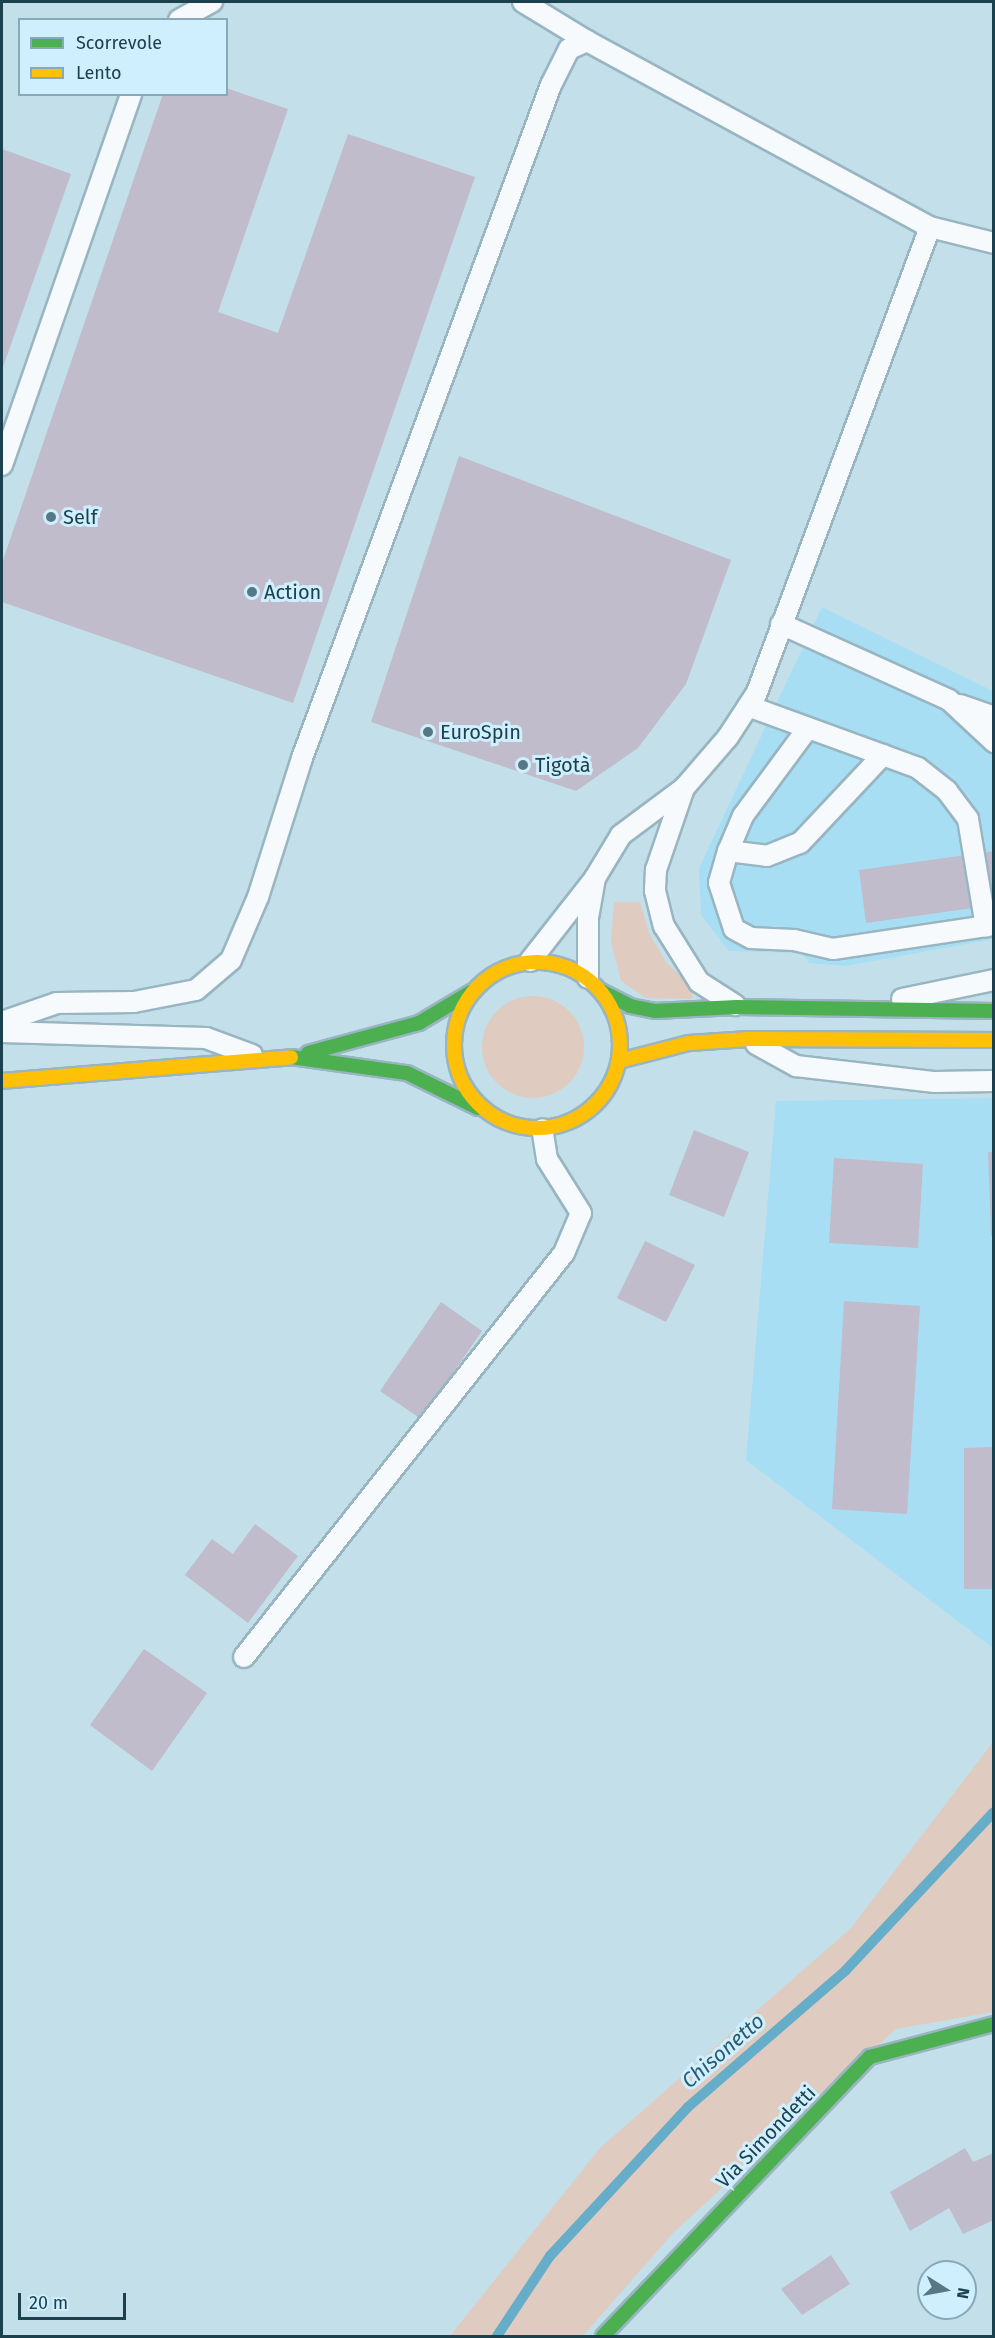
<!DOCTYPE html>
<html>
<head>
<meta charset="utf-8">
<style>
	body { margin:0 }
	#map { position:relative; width:995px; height:2338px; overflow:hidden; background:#c3dfea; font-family:"Fira Sans",sans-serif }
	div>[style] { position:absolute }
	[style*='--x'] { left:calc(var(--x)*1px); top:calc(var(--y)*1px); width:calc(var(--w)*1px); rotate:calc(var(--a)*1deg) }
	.built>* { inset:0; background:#a8def4 }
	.green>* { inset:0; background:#e0cbc0 }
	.round { border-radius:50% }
	.stream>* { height:10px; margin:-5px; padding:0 5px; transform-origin:5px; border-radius:5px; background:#65adc8 }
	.building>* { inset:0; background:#c0bccb }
	.roads { filter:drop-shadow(2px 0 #98b5c1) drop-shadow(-2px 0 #98b5c1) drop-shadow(0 2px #98b5c1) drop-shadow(0 -2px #98b5c1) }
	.lane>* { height:20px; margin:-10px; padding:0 10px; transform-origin:10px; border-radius:10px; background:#f6fafc }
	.fast>* { height:14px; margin:-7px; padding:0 7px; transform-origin:7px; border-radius:7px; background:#4caf50 }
	.slow>* { height:14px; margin:-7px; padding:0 7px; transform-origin:7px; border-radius:7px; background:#ffc107 }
	.slow>.ring { margin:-7px; padding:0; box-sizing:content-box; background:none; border:14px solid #ffc107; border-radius:50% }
	.dots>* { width:16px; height:16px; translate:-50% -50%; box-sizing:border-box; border:3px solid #cfeffe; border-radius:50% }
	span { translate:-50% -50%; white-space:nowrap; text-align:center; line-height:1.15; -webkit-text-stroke:6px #cfeffe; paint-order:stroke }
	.poi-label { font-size:20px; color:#1b404e }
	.left { translate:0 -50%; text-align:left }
	.street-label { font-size:20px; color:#1b404e }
	.water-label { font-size:21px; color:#2a5b6e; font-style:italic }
	.frame { position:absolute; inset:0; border:3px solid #1b404e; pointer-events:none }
	.legend { position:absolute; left:18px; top:18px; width:210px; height:78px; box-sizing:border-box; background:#cfeffe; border:2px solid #87a9b8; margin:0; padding:8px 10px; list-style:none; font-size:18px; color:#1b404e }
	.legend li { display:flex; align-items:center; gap:12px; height:30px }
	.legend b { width:30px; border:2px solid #87a9b8 }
	.north { position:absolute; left:917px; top:2260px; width:60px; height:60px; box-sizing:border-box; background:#cfeffe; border:2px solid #87a9b8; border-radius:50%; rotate:101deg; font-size:16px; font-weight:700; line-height:24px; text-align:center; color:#1b404e }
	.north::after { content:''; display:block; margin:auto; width:21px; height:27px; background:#567885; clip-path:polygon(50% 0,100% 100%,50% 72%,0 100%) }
	.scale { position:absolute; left:18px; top:2293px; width:108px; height:27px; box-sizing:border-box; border:3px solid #1b404e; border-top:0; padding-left:8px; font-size:18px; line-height:21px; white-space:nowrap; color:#1b404e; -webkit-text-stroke:4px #cfeffe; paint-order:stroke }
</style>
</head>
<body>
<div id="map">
	<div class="built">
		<i style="clip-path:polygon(822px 607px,993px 691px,993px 939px,846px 966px,809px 963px,802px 953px,729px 951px,701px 915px,699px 868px)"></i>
		<i style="clip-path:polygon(993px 1098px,993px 1648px,746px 1460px,776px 1101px)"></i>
	</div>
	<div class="green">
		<i style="clip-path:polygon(614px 902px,640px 902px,649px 933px,666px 962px,693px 989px,692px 999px,646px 998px,621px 981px,611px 942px)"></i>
		<i class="round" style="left:482px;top:996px;width:102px;height:102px"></i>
		<i style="clip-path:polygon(993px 1742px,993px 2012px,896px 2029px,674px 2232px,583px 2336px,450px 2336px,600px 2148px,851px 1928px)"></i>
	</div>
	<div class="stream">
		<i style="--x:497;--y:2336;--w:96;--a:-56.5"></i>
		<i style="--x:550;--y:2256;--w:203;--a:-47.2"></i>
		<i style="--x:688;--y:2107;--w:209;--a:-40.9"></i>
		<i style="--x:846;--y:1970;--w:216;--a:-46.9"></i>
	</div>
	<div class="building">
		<i style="clip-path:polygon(226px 88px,288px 109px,218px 312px,278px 333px,348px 134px,475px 177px,293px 703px,2px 602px,2px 563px,163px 94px,226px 94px)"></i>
		<i style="clip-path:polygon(2px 149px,71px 174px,2px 370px)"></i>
		<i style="clip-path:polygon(459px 456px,731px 560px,686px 684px,638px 748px,576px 791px,371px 722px)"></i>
		<i style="clip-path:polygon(994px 851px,994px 905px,866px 923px,859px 870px)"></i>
		<i style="clip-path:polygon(694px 1130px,749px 1152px,724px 1217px,669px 1195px)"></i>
		<i style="clip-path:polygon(988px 1152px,994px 1152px,994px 1236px,991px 1236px)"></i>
		<i style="clip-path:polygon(834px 1158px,923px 1164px,918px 1248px,829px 1243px)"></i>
		<i style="clip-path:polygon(645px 1241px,695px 1265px,666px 1322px,617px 1298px)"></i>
		<i style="clip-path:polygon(844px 1301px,920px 1306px,907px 1514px,832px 1509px)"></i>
		<i style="clip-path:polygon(441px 1302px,482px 1331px,421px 1419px,380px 1391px)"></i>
		<i style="clip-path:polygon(994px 1447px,994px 1589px,964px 1589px,964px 1448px)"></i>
		<i style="clip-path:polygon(255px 1524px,298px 1556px,248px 1623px,185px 1575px,212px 1539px,233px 1554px)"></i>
		<i style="clip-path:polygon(144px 1649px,207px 1693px,152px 1771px,90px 1725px)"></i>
		<i style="clip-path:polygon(965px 2148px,973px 2162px,994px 2153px,994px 2220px,963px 2234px,949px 2208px,910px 2231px,890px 2192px)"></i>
		<i style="clip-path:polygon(831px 2255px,850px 2284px,802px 2315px,781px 2289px)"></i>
	</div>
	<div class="roads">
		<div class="lane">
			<i style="--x:179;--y:20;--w:38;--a:-29"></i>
			<i style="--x:587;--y:41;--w:390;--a:28.5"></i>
			<i style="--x:930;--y:227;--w:498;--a:110.4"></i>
			<i style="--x:756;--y:694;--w:51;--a:123.1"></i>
			<i style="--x:728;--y:737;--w:67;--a:130.8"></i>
			<i style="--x:684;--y:788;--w:79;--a:143.3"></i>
			<i style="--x:621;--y:835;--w:50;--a:121.2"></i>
			<i style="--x:595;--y:878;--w:40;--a:100"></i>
			<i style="--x:588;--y:917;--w:61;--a:90"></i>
			<i style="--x:930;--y:227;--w:66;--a:14"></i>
			<i style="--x:2;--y:465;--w:393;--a:-70.8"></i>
			<i style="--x:781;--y:624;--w:184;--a:24.3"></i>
			<i style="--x:949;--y:700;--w:62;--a:43"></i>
			<i style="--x:960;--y:705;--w:36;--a:19"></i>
			<i style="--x:748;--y:706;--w:181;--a:20"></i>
			<i style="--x:918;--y:768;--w:37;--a:38"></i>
			<i style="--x:947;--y:791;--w:35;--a:53"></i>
			<i style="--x:968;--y:819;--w:109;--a:80.5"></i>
			<i style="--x:808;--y:728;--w:109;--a:126.5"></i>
			<i style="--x:743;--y:816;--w:38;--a:113"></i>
			<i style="--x:728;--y:851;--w:33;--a:106"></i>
			<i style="--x:719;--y:883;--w:48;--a:71.9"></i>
			<i style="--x:734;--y:929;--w:19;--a:28"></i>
			<i style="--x:751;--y:938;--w:43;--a:2.7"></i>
			<i style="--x:794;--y:940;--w:40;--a:13"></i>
			<i style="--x:833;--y:949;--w:163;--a:-8.5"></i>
			<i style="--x:684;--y:788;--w:87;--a:108.9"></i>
			<i style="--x:656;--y:870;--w:21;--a:93"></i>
			<i style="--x:655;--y:891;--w:36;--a:76"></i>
			<i style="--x:664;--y:926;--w:66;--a:58"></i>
			<i style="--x:699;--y:982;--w:43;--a:32.6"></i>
			<i style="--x:728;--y:851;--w:39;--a:7"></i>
			<i style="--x:767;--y:856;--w:35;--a:-22"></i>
			<i style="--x:800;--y:843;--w:121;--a:-46.7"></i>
			<i style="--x:530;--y:961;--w:105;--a:-51.9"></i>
			<i style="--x:902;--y:999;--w:94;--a:-11.7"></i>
			<i style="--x:2;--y:1022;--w:58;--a:-19.1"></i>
			<i style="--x:57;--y:1003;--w:77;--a:-0.7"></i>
			<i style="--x:134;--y:1002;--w:63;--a:-11"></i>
			<i style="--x:196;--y:990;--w:46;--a:-40.6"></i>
			<i style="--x:231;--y:960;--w:69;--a:-66.8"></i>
			<i style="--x:258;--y:897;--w:146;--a:-72.4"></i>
			<i style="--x:302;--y:758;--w:718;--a:-69.7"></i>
			<i style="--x:551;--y:85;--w:40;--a:-63.4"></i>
			<i style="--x:569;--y:49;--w:20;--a:-24"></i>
			<i style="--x:587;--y:41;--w:75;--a:-148.6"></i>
			<i style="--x:2;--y:1032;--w:204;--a:1.7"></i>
			<i style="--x:206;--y:1038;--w:49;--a:20.3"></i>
			<i style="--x:756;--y:1044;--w:46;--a:28.8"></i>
			<i style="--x:796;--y:1066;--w:140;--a:6.6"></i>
			<i style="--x:935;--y:1082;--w:59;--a:-1"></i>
			<i style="--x:244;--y:1657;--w:515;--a:-51.62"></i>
			<i style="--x:564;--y:1253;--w:43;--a:-67"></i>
			<i style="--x:581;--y:1213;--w:64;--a:-122.2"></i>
			<i style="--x:547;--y:1159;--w:30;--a:-99"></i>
		</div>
		<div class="fast">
			<i style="--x:601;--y:991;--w:33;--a:27"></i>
			<i style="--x:630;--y:1006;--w:25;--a:11"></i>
			<i style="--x:655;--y:1011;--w:82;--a:-2.8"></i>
			<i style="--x:737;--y:1007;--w:257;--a:0.9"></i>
			<i style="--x:308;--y:1053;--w:115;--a:-15.1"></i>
			<i style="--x:419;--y:1023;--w:61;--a:-30.8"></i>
			<i style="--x:291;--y:1057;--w:117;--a:7.9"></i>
			<i style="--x:407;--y:1073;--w:79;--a:26.2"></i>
			<i style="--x:603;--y:2336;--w:386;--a:-46.3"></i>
			<i style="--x:870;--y:2057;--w:128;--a:-14.9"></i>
		</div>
		<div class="slow">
			<i class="ring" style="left:454px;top:962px;width:152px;height:152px"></i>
			<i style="--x:619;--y:1061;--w:72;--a:-14.4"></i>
			<i style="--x:689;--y:1043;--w:60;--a:-3.8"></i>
			<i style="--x:749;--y:1039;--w:245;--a:0.2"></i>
			<i style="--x:2;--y:1081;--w:290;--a:-4.7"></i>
		</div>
	</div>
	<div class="dots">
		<i style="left:51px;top:517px;background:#567885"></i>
		<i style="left:252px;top:592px;background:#567885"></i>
		<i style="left:428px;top:732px;background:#567885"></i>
		<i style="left:523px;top:765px;background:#567885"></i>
	</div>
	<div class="poi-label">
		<span class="left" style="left:63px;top:517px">Self</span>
		<span class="left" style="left:264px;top:592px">Action</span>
		<span class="left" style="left:440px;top:732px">EuroSpin</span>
		<span class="left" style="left:535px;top:765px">Tigotà</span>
	</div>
	<div class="street-label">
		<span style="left:766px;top:2137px;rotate:-46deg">Via Simondetti</span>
	</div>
	<div class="water-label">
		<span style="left:723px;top:2051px;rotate:-41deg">Chisonetto</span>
	</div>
	<div class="frame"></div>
	<ul class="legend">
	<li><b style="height:8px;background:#4caf50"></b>Scorrevole</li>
	<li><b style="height:8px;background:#ffc107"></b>Lento</li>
	</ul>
	<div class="north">N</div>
	<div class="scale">20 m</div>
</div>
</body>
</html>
